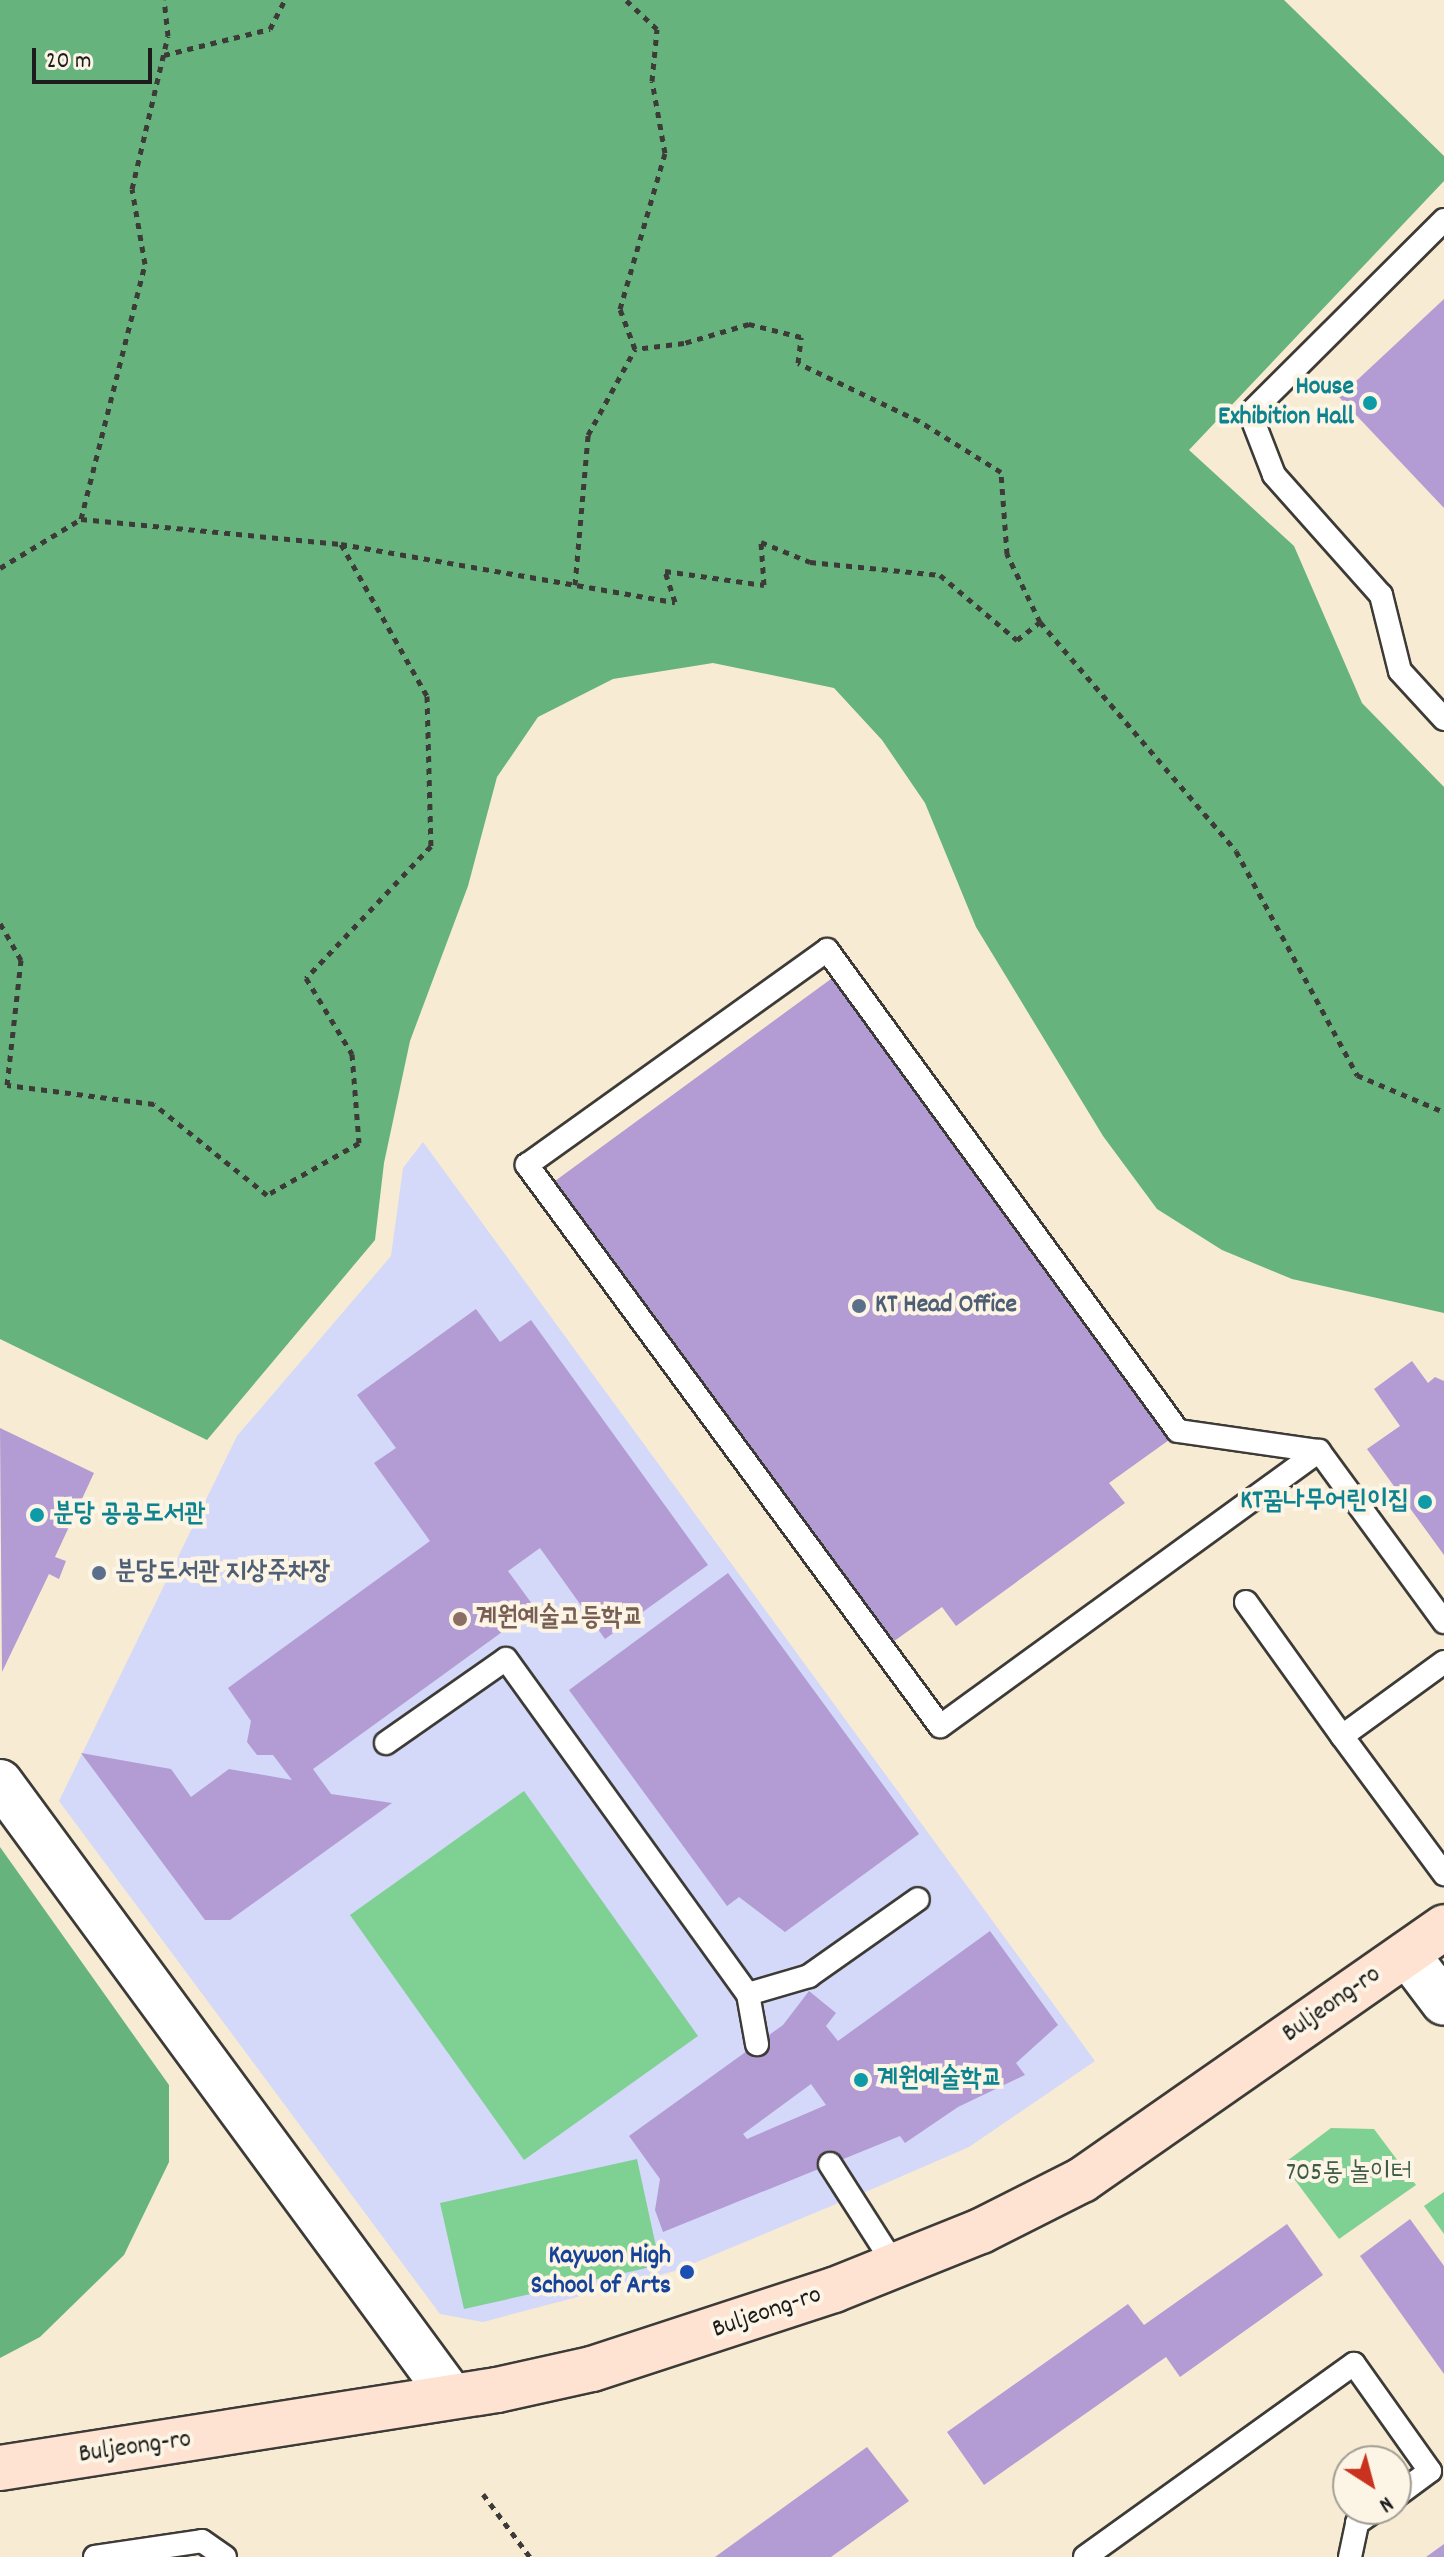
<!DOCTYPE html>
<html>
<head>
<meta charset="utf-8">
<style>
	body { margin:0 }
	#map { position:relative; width:1444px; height:2557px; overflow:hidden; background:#f7ebd3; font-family:Dekko,"Poor Story",sans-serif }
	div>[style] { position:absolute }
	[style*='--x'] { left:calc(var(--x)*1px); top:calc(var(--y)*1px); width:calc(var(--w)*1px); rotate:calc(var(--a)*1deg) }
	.built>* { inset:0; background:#d4d8f9 }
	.green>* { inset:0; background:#7ed193 }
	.forest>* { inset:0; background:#66b37d }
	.building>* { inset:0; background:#b29cd3 }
	.path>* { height:5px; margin-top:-2.5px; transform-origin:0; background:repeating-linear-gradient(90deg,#3d3b37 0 6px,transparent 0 12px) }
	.roads { filter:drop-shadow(2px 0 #3d3b37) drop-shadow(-2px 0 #3d3b37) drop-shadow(0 2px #3d3b37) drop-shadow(0 -2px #3d3b37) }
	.service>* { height:22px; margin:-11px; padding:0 11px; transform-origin:11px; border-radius:11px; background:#fff }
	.minor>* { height:44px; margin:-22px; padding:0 22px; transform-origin:22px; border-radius:22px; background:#fff }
	.tertiary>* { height:44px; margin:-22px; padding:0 22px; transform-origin:22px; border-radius:22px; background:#fff }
	.secondary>* { height:44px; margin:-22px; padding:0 22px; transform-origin:22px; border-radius:22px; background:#fee3d2 }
	.dots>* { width:22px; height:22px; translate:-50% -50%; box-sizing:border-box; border:4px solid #fcf5e5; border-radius:50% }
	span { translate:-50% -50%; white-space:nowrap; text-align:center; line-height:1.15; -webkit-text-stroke:8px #fcf5e5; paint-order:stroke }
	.culture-label { font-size:26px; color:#0d838f; font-weight:700 }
	.right { translate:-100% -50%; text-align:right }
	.left { translate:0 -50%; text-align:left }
	.service-label { font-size:26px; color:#4e5e75; font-weight:700 }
	.education-label { font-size:26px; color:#785e54; font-weight:700 }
	.street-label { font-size:26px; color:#1c1c1c }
	.park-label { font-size:26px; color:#3e5b46 }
	.transit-label { font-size:26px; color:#164399; font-weight:700 }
	.north { position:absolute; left:1332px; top:2445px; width:80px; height:80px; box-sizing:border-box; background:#fcf5e5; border:2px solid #a29e95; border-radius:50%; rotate:144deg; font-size:22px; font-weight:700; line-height:32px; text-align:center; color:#1c1c1c }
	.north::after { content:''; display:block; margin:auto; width:28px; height:36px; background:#c8321e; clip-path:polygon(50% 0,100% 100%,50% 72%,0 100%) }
	.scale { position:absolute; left:32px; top:48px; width:120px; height:36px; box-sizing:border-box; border:4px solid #1c1c1c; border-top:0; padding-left:10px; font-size:24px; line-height:28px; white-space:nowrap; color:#1c1c1c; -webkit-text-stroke:6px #fcf5e5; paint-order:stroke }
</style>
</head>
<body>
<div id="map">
	<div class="built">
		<i style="clip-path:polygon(423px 1142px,1095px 2061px,969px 2147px,877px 2187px,675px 2271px,483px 2322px,440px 2314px,59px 1801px,237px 1436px,391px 1256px,403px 1168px)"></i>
	</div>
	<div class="green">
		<i style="clip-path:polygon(524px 1791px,698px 2036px,524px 2160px,350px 1915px)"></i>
		<i style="clip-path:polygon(1331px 2128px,1374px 2129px,1416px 2185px,1339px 2239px,1283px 2164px)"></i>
		<i style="clip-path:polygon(637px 2159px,660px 2265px,464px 2309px,440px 2203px)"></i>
		<i style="clip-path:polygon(1444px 2192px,1444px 2234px,1424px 2206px)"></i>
	</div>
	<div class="forest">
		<i style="clip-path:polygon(0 0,1284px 0,1444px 156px,1444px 181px,1189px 450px,1294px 546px,1362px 703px,1444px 787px,1444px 1313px,1292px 1279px,1222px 1250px,1157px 1209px,1103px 1136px,976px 927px,925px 803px,882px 740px,834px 688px,713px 663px,613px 679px,538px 717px,497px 777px,468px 886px,410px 1041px,384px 1163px,375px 1240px,207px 1440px,0 1339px)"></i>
		<i style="clip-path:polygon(0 1847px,169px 2085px,169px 2162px,124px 2255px,40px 2337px,0 2358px)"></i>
	</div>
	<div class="building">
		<i style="clip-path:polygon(1444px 299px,1444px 508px,1339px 397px)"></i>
		<i style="clip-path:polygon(835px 976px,1169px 1440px,1109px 1483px,1125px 1503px,956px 1626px,942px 1607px,890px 1644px,555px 1181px)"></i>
		<i style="clip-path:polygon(476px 1309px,500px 1342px,531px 1320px,708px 1565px,605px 1639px,540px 1548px,508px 1571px,535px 1608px,313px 1769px,331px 1794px,392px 1803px,230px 1920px,205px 1920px,81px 1753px,171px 1769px,191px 1797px,229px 1769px,292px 1780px,273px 1755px,257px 1755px,247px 1742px,251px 1721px,228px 1688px,430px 1541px,374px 1463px,396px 1448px,357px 1395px)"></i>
		<i style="clip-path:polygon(1412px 1361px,1428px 1383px,1435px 1377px,1444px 1381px,1444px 1555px,1367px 1449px,1400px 1426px,1374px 1389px)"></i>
		<i style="clip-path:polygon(0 1428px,94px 1473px,55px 1557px,66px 1561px,59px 1579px,49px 1574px,2px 1672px)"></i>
		<i style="clip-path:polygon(728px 1573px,919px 1834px,785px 1932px,739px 1897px,727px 1906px,569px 1690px)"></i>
		<i style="clip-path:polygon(evenodd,990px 1931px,1058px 2025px,1016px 2063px,1025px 2075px,958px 2107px,905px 2143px,900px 2136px,663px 2232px,655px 2210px,660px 2179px,629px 2136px,783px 2025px,809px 1991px,836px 2013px,826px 2026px,838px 2041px,990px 1931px,811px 2084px,826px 2105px,747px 2139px,743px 2134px,811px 2084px)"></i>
		<i style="clip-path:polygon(1410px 2219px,1444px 2266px,1444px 2374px,1360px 2256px)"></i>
		<i style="clip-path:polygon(1287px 2224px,1323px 2275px,1180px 2377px,1166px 2357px,984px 2485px,947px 2432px,1128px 2304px,1144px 2325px)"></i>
		<i style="clip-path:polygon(867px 2447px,909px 2501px,831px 2557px,715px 2557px)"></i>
		<i style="clip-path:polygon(1444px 2544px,1444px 2557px,1426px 2557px)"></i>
	</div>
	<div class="path">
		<i style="--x:164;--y:55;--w:109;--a:-13.8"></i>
		<i style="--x:270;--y:29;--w:33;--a:-63"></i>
		<i style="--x:81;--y:519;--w:263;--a:-75.9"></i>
		<i style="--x:145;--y:264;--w:76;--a:-99.8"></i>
		<i style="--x:132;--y:189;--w:157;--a:-76.8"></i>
		<i style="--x:168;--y:36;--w:36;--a:-96"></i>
		<i style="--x:341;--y:544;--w:339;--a:9.9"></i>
		<i style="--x:675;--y:602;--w:33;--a:-108"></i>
		<i style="--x:665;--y:571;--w:100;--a:8"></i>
		<i style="--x:764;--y:585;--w:43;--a:-94"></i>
		<i style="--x:761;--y:542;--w:53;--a:22.2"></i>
		<i style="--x:810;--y:562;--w:131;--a:5.7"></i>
		<i style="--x:940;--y:575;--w:101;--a:40.2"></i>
		<i style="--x:1017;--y:640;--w:29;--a:-38"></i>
		<i style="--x:1040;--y:622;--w:76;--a:-115.9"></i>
		<i style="--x:1007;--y:554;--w:82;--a:-94.2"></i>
		<i style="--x:1001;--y:472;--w:97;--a:-148.1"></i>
		<i style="--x:919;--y:421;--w:134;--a:-154.4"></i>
		<i style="--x:798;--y:363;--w:26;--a:-83"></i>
		<i style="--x:801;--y:337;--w:54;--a:-166"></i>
		<i style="--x:749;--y:324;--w:68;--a:163.7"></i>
		<i style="--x:684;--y:343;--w:49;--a:173"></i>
		<i style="--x:635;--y:349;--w:43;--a:-110.6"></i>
		<i style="--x:620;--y:309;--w:162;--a:-73.9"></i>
		<i style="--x:665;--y:153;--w:73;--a:-100.2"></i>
		<i style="--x:652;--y:81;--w:52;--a:-84.5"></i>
		<i style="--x:657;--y:29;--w:42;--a:-136.9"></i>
		<i style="--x:0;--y:568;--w:95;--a:-31.2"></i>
		<i style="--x:81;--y:519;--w:261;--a:5.5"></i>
		<i style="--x:341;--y:544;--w:175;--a:60.5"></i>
		<i style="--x:427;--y:696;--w:150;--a:88.5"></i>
		<i style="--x:431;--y:846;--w:182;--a:133.4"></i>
		<i style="--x:306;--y:978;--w:89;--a:58.8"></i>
		<i style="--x:352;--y:1054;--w:89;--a:85.5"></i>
		<i style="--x:359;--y:1143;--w:106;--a:150.5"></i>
		<i style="--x:267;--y:1195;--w:145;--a:-141.2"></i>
		<i style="--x:154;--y:1104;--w:148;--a:-172.6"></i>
		<i style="--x:7;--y:1085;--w:126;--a:-83.6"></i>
		<i style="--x:21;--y:960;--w:43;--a:-119.6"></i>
		<i style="--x:575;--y:585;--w:151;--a:-85"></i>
		<i style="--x:588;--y:435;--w:98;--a:-61.3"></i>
		<i style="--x:1040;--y:622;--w:301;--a:49.4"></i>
		<i style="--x:1236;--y:851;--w:255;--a:61.6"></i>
		<i style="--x:1357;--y:1075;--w:95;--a:23"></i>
		<i style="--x:483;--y:2494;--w:79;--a:53.3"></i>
	</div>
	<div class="roads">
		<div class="service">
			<i style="--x:1444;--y:220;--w:274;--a:135.1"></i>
			<i style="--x:1250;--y:413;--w:66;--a:68.8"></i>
			<i style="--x:1274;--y:475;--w:161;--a:48.3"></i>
			<i style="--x:1381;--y:595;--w:78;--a:76"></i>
			<i style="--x:1400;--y:671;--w:65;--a:47.5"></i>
			<i style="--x:1319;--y:1451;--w:468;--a:144"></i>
			<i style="--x:940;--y:1726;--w:697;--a:-126.36"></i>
			<i style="--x:527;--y:1165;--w:369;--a:-35.6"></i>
			<i style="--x:827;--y:950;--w:595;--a:53.88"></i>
			<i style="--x:1178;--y:1431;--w:142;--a:8.1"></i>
			<i style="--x:1319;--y:1451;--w:212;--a:53.8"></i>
			<i style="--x:1246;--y:1602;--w:165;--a:54.4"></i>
			<i style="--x:1444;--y:1662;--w:126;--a:144"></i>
			<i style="--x:1342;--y:1736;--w:172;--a:53.5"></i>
			<i style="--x:386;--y:1743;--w:146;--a:-35"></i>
			<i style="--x:506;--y:1659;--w:413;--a:54.2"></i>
			<i style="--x:748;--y:1994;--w:51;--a:79.8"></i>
			<i style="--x:748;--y:1994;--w:64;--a:-16.4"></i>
			<i style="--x:809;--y:1976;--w:133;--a:-35.2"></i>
			<i style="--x:830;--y:2164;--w:119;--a:57.4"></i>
			<i style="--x:95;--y:2557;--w:108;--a:-8.5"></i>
			<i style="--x:202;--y:2541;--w:28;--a:35"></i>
			<i style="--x:1085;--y:2557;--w:331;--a:-35.7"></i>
			<i style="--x:1354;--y:2364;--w:131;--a:54.6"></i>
			<i style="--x:1430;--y:2471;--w:42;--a:143.7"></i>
			<i style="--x:1350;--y:2557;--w:35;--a:-78"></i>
			<i style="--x:1357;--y:2523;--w:24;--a:-35"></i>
		</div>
		<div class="minor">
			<i style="--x:0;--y:1782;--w:762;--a:53.7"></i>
		</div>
		<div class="tertiary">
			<i style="--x:1407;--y:1954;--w:61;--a:52.9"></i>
		</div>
		<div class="secondary">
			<i style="--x:0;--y:2468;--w:503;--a:-8.92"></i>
			<i style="--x:497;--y:2390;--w:97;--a:-12.5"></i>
			<i style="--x:592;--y:2369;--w:255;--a:-18.1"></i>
			<i style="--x:834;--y:2290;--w:158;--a:-21.9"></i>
			<i style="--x:981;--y:2231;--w:113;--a:-26.8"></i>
			<i style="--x:1082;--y:2180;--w:442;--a:-34.9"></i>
		</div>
	</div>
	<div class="dots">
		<i style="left:1370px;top:403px;background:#0f9aa8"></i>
		<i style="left:859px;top:1306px;background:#5c6f8a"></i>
		<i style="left:1425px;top:1502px;background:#0f9aa8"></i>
		<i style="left:37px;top:1515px;background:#0f9aa8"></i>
		<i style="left:99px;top:1573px;background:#5c6f8a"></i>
		<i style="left:460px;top:1619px;background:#8d6e63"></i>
		<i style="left:861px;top:2080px;background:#0f9aa8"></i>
		<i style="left:687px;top:2272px;background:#1a4fb4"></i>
	</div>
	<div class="culture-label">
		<span class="right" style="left:1354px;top:403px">House<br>Exhibition Hall</span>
		<span class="right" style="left:1409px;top:1502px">KT꿈나무어린이집</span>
		<span class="left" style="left:53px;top:1515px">분당 공공도서관</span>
		<span class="left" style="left:877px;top:2080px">계원예술학교</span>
	</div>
	<div class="service-label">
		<span class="left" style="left:875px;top:1306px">KT Head Office</span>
		<span class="left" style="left:115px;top:1573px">분당도서관 지상주차장</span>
	</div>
	<div class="education-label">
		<span class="left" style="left:476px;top:1619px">계원예술고등학교</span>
	</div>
	<div class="street-label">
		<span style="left:1332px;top:2005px;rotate:-35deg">Buljeong-ro</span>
		<span style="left:767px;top:2313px;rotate:-19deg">Buljeong-ro</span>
		<span style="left:135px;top:2448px;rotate:-8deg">Buljeong-ro</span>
	</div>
	<div class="park-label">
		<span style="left:1349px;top:2174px">705동 놀이터</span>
	</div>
	<div class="transit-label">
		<span class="right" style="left:671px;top:2272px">Kaywon High<br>School of Arts</span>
	</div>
	<div class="north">N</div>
	<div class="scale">20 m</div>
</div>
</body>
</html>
